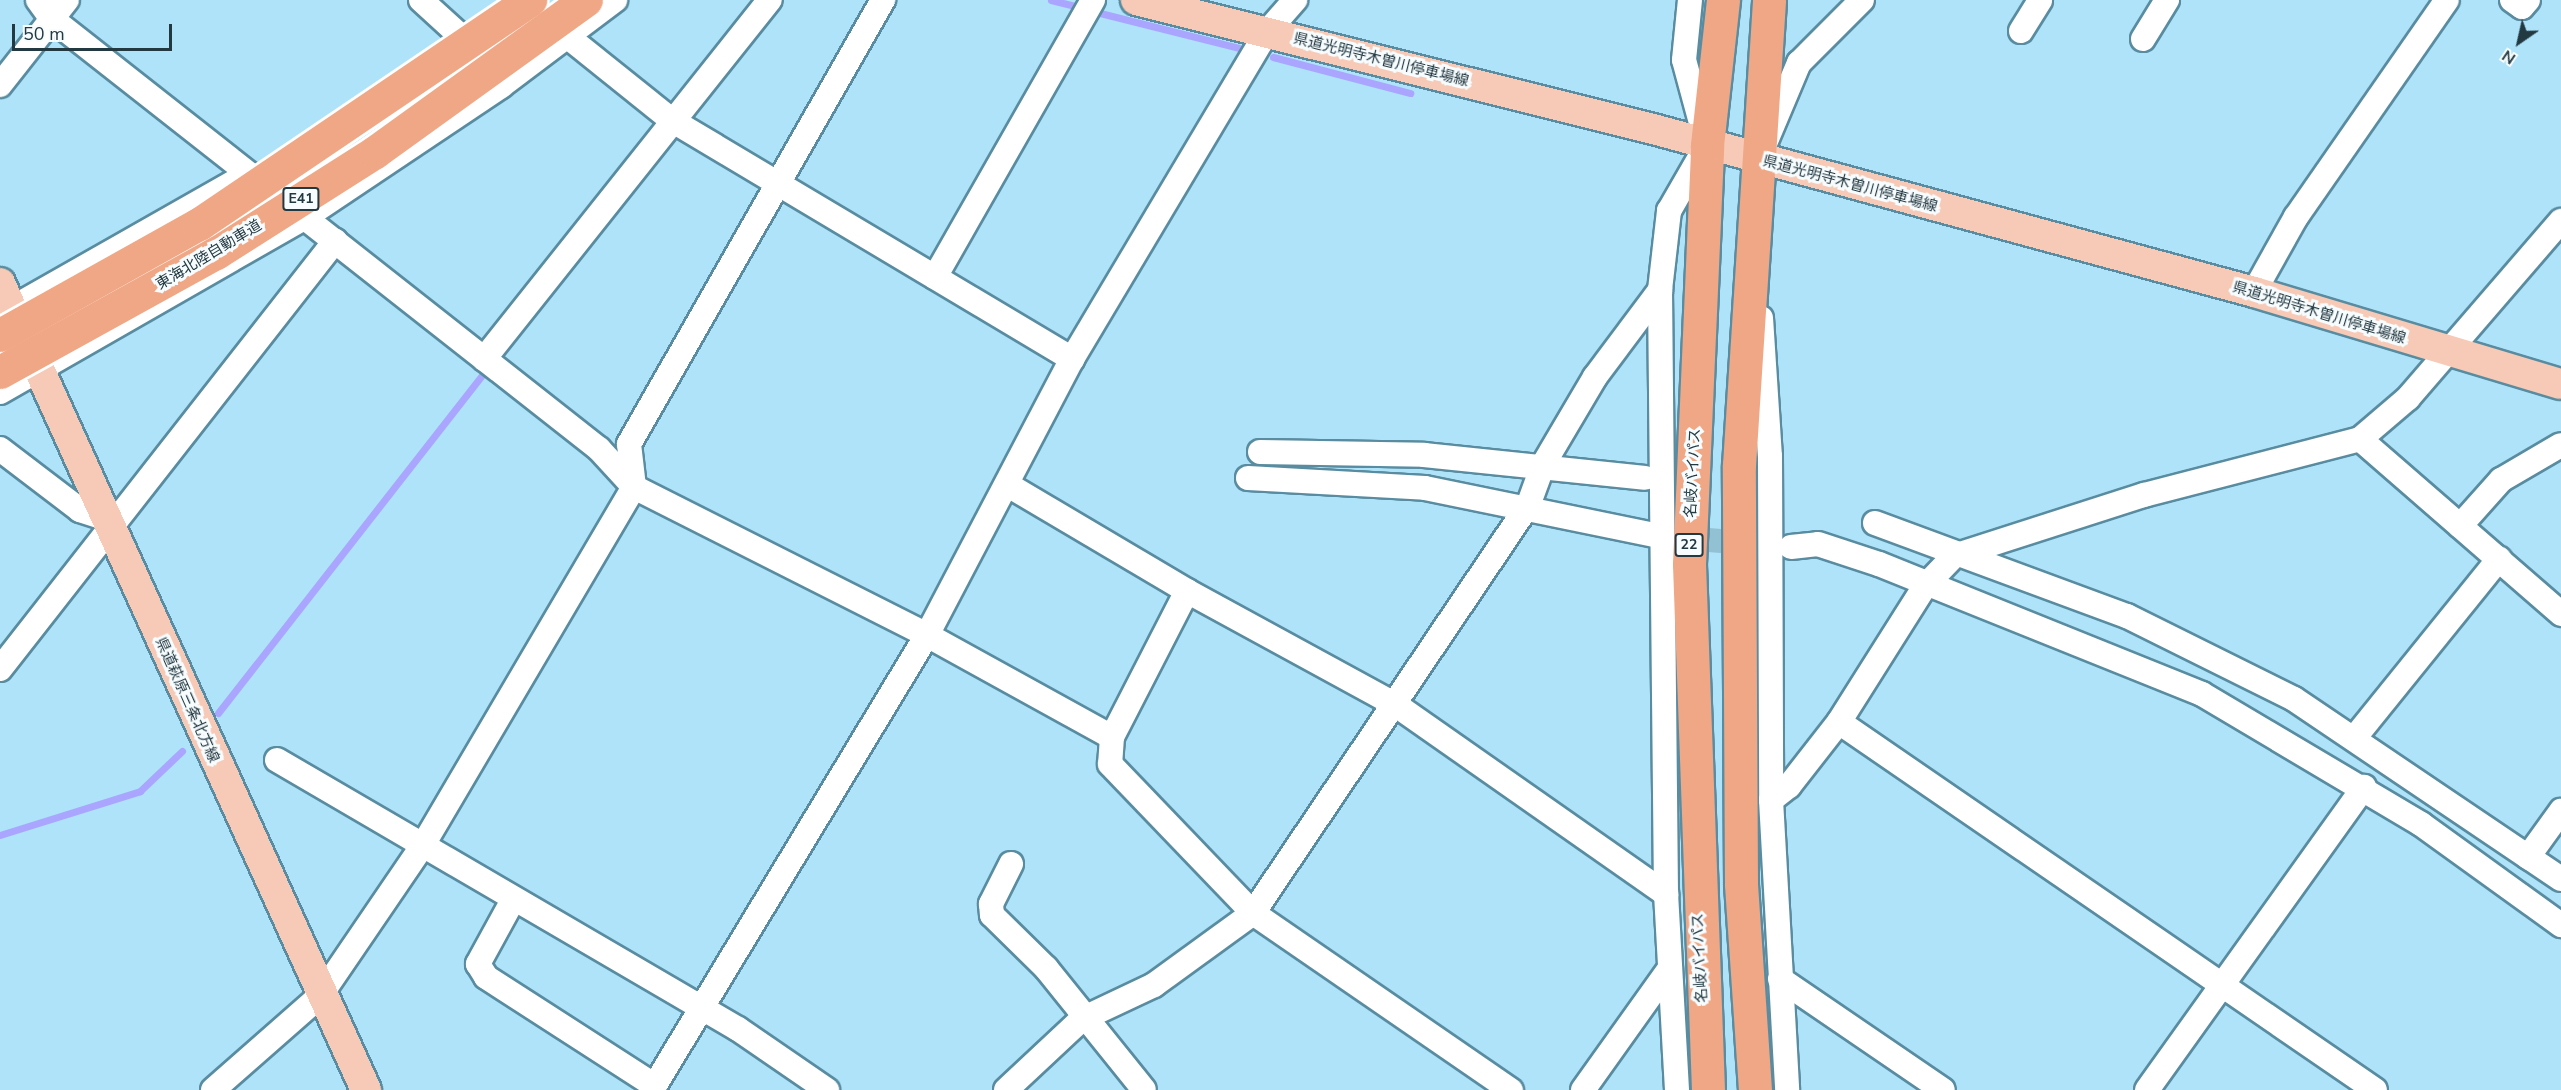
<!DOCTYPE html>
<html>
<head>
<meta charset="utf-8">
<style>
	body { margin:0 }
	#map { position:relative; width:2561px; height:1090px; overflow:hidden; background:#aee3f9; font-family:"Nunito Sans","Noto Sans JP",sans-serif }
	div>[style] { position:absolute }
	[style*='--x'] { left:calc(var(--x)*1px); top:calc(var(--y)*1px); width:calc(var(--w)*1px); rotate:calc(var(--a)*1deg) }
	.stream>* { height:7px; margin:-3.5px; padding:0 3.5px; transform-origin:3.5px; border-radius:3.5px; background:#aaa5ff }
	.minor-tunnel>* { height:24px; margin-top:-12px; transform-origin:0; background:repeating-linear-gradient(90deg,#92c1d4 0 24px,transparent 0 36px) }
	.roads { filter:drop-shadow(2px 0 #598ca0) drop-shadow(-2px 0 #598ca0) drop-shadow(0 2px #598ca0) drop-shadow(0 -2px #598ca0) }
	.minor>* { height:24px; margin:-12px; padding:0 12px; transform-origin:12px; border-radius:12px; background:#fff }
	.major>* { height:30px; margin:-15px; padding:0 15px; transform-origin:15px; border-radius:15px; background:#f6cab6 }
	.highway>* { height:33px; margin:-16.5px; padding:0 16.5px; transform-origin:16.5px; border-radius:16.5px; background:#f0a785 }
	.bridges { filter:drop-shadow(2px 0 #fff) drop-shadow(-2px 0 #fff) drop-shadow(0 2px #fff) drop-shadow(0 -2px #fff) }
	.highway-bridge>* { height:33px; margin:-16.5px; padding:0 16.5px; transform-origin:16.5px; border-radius:16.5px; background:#f0a785 }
	span { translate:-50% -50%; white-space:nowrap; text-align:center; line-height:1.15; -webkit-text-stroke:6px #f7fcfe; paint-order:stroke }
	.shield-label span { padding:2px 4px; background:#f7fcfe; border:2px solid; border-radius:4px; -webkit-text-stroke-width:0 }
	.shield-label { font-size:14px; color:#233941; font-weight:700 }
	.street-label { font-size:15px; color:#233941 }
	.north { position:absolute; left:2489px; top:12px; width:60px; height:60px; -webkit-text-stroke:4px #f7fcfe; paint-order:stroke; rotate:214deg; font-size:16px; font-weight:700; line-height:24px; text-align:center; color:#233941 }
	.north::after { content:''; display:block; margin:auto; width:21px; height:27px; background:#233941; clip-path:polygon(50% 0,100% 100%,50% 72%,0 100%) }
	.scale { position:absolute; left:12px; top:24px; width:160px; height:27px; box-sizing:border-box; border:3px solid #233941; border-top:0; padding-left:8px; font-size:18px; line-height:21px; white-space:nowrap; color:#233941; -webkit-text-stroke:4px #f7fcfe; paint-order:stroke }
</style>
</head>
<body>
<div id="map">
	<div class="stream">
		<i style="--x:1051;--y:0;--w:30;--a:14"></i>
		<i style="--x:1100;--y:13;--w:143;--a:14.1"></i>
		<i style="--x:1273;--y:57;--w:142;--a:14.7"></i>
		<i style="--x:218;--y:713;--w:432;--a:-52"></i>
		<i style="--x:0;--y:835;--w:147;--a:-17.4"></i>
		<i style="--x:140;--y:791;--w:58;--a:-43.6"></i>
	</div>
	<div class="minor-tunnel">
		<i style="--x:1673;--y:537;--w:118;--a:4.8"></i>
	</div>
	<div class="roads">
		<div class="minor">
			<i style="--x:38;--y:0;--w:24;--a:54"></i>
			<i style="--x:52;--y:19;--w:696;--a:38.17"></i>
			<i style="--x:599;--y:449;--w:52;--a:47.4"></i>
			<i style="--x:634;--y:487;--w:328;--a:26.8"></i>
			<i style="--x:927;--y:635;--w:211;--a:28.9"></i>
			<i style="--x:421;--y:0;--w:47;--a:42.4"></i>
			<i style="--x:2512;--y:0;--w:12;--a:35"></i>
			<i style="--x:2522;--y:7;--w:9;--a:-49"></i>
			<i style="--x:2021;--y:31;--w:36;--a:-58"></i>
			<i style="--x:568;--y:37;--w:134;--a:38.7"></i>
			<i style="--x:673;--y:121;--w:465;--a:30.8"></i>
			<i style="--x:2143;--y:39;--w:46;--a:-58.4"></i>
			<i style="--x:0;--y:85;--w:108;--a:-51.8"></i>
			<i style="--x:1766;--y:141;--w:85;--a:-67.1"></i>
			<i style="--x:1799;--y:63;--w:89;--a:-45"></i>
			<i style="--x:935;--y:277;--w:319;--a:-60.3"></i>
			<i style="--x:2254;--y:292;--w:86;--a:-60.8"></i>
			<i style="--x:2296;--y:217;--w:264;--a:-55.2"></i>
			<i style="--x:0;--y:315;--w:279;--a:-29.6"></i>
			<i style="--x:1761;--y:318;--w:138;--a:86.3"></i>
			<i style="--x:1770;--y:456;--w:344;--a:89.8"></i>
			<i style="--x:1771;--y:800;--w:290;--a:86.8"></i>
			<i style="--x:484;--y:359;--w:459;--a:-51.5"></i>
			<i style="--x:0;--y:392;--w:350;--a:-29.8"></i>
			<i style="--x:304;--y:218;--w:237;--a:-33.8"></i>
			<i style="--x:501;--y:86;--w:143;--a:-37"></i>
			<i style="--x:2360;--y:439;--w:267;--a:41"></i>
			<i style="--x:0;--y:449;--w:101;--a:37.3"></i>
			<i style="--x:80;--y:510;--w:26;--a:18"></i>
			<i style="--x:1260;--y:452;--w:164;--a:1"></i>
			<i style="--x:1424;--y:455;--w:222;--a:5.9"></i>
			<i style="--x:1248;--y:478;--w:177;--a:3.2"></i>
			<i style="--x:1425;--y:488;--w:234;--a:11.6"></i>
			<i style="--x:1008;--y:485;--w:208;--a:30.6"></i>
			<i style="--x:1187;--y:591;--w:238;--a:28.6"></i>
			<i style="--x:1396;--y:705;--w:330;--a:35"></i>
			<i style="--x:1875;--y:523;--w:269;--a:20.3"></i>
			<i style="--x:2127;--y:616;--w:186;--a:26.4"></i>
			<i style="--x:2294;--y:699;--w:322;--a:34"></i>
			<i style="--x:2460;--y:526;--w:62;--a:-48.3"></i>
			<i style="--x:2501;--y:480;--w:69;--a:-30.3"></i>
			<i style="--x:1791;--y:547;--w:27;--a:-6"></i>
			<i style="--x:1818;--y:544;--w:64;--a:18.2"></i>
			<i style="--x:1879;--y:564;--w:348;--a:21.9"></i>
			<i style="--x:2202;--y:694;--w:255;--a:30.7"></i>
			<i style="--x:2421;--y:824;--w:173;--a:35.8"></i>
			<i style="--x:1187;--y:591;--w:164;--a:117.2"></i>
			<i style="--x:1112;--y:737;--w:27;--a:94"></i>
			<i style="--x:1110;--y:764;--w:207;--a:46.2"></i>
			<i style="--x:1253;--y:913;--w:313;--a:34.5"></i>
			<i style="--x:0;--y:669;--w:544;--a:-51.95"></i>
			<i style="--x:1839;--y:722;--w:650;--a:34.47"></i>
			<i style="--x:2356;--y:736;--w:228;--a:-51.1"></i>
			<i style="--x:277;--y:760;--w:534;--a:30.26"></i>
			<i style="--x:738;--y:1029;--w:108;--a:34.4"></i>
			<i style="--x:1771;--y:800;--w:23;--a:-38"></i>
			<i style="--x:1789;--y:786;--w:81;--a:-52"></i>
			<i style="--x:1839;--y:722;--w:161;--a:-57.7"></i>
			<i style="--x:1925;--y:586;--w:42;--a:-46"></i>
			<i style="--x:1954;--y:556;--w:200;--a:-17.8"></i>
			<i style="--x:2144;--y:495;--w:223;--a:-14.5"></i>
			<i style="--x:2360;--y:439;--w:63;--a:-40.5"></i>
			<i style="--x:2408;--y:398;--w:234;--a:-49.2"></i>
			<i style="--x:2528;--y:857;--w:57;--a:-54.3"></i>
			<i style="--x:1011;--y:864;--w:45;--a:116.6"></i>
			<i style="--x:991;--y:904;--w:11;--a:85"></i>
			<i style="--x:992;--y:915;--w:76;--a:44.5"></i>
			<i style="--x:1046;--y:968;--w:156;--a:51.2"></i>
			<i style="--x:513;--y:900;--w:73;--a:118.7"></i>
			<i style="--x:478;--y:964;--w:15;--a:58"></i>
			<i style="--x:486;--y:977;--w:201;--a:32.8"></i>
			<i style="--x:1780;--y:979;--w:197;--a:34.3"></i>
			<i style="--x:213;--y:1090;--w:142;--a:-41.3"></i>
			<i style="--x:320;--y:996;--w:183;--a:-55.7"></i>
			<i style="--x:423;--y:845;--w:416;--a:-59.5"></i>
			<i style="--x:634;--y:487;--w:43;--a:-96.6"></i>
			<i style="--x:629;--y:444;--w:512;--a:-60.23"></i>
			<i style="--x:652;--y:1090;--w:532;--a:-58.85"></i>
			<i style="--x:927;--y:635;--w:312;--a:-62.3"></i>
			<i style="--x:1072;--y:359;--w:381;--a:-59.2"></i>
			<i style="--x:1267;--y:32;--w:43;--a:-48.8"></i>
			<i style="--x:1006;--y:1090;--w:104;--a:-43.1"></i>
			<i style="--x:1082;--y:1019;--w:80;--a:-25.3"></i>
			<i style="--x:1154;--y:985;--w:122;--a:-36"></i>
			<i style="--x:1253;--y:913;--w:491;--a:-56"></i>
			<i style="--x:1528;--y:506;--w:44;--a:-69.9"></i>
			<i style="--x:1543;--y:465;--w:102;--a:-59.4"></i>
			<i style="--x:1595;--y:377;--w:109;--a:-53.2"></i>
			<i style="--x:1583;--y:1090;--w:150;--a:-54.5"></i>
			<i style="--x:1677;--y:1090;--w:196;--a:-93.2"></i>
			<i style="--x:1666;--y:894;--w:604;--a:-90.57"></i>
			<i style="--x:1660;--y:290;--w:80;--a:-83.5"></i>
			<i style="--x:1669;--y:211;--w:76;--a:-60.1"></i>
			<i style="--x:1707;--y:145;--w:88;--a:-105.1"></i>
			<i style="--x:1684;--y:60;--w:60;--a:-84.3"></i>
			<i style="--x:2147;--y:1090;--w:373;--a:-54.4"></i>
		</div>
		<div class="major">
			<i style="--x:1136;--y:0;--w:533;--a:14.01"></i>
			<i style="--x:1653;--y:129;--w:623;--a:15.17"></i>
			<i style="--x:2254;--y:292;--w:320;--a:16.7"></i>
			<i style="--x:0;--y:283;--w:886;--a:65.6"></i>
		</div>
		<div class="highway">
			<i style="--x:1708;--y:1090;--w:526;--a:-92.07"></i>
			<i style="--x:1689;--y:564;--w:419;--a:-87.5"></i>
			<i style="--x:1707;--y:145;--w:146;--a:-83.7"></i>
			<i style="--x:1755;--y:1090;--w:207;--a:-93.9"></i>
			<i style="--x:1741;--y:883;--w:418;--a:-90.3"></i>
			<i style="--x:1739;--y:465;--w:466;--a:-86.3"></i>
		</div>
	</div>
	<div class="bridges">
		<div class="highway-bridge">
			<i style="--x:0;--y:335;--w:228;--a:-29.2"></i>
			<i style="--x:199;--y:224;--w:400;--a:-34.1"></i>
			<i style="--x:0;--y:372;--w:247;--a:-28.9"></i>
			<i style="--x:216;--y:253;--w:188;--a:-32.4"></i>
			<i style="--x:375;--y:152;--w:260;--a:-35.8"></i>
		</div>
	</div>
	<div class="shield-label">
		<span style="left:301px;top:199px">E41</span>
		<span style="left:1689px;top:545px">22</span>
	</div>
	<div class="street-label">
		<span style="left:1381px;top:60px;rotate:14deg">県道光明寺木曽川停車場線</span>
		<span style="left:1850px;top:184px;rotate:15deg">県道光明寺木曽川停車場線</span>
		<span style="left:209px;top:255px;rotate:-31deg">東海北陸自動車道</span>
		<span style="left:2319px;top:313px;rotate:17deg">県道光明寺木曽川停車場線</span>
		<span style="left:1693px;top:473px;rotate:-87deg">名岐バイパス</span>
		<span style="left:187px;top:700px;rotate:66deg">県道萩原三条北方線</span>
		<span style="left:1700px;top:958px;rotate:-93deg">名岐バイパス</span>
	</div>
	<div class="north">N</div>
	<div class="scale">50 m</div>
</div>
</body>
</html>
